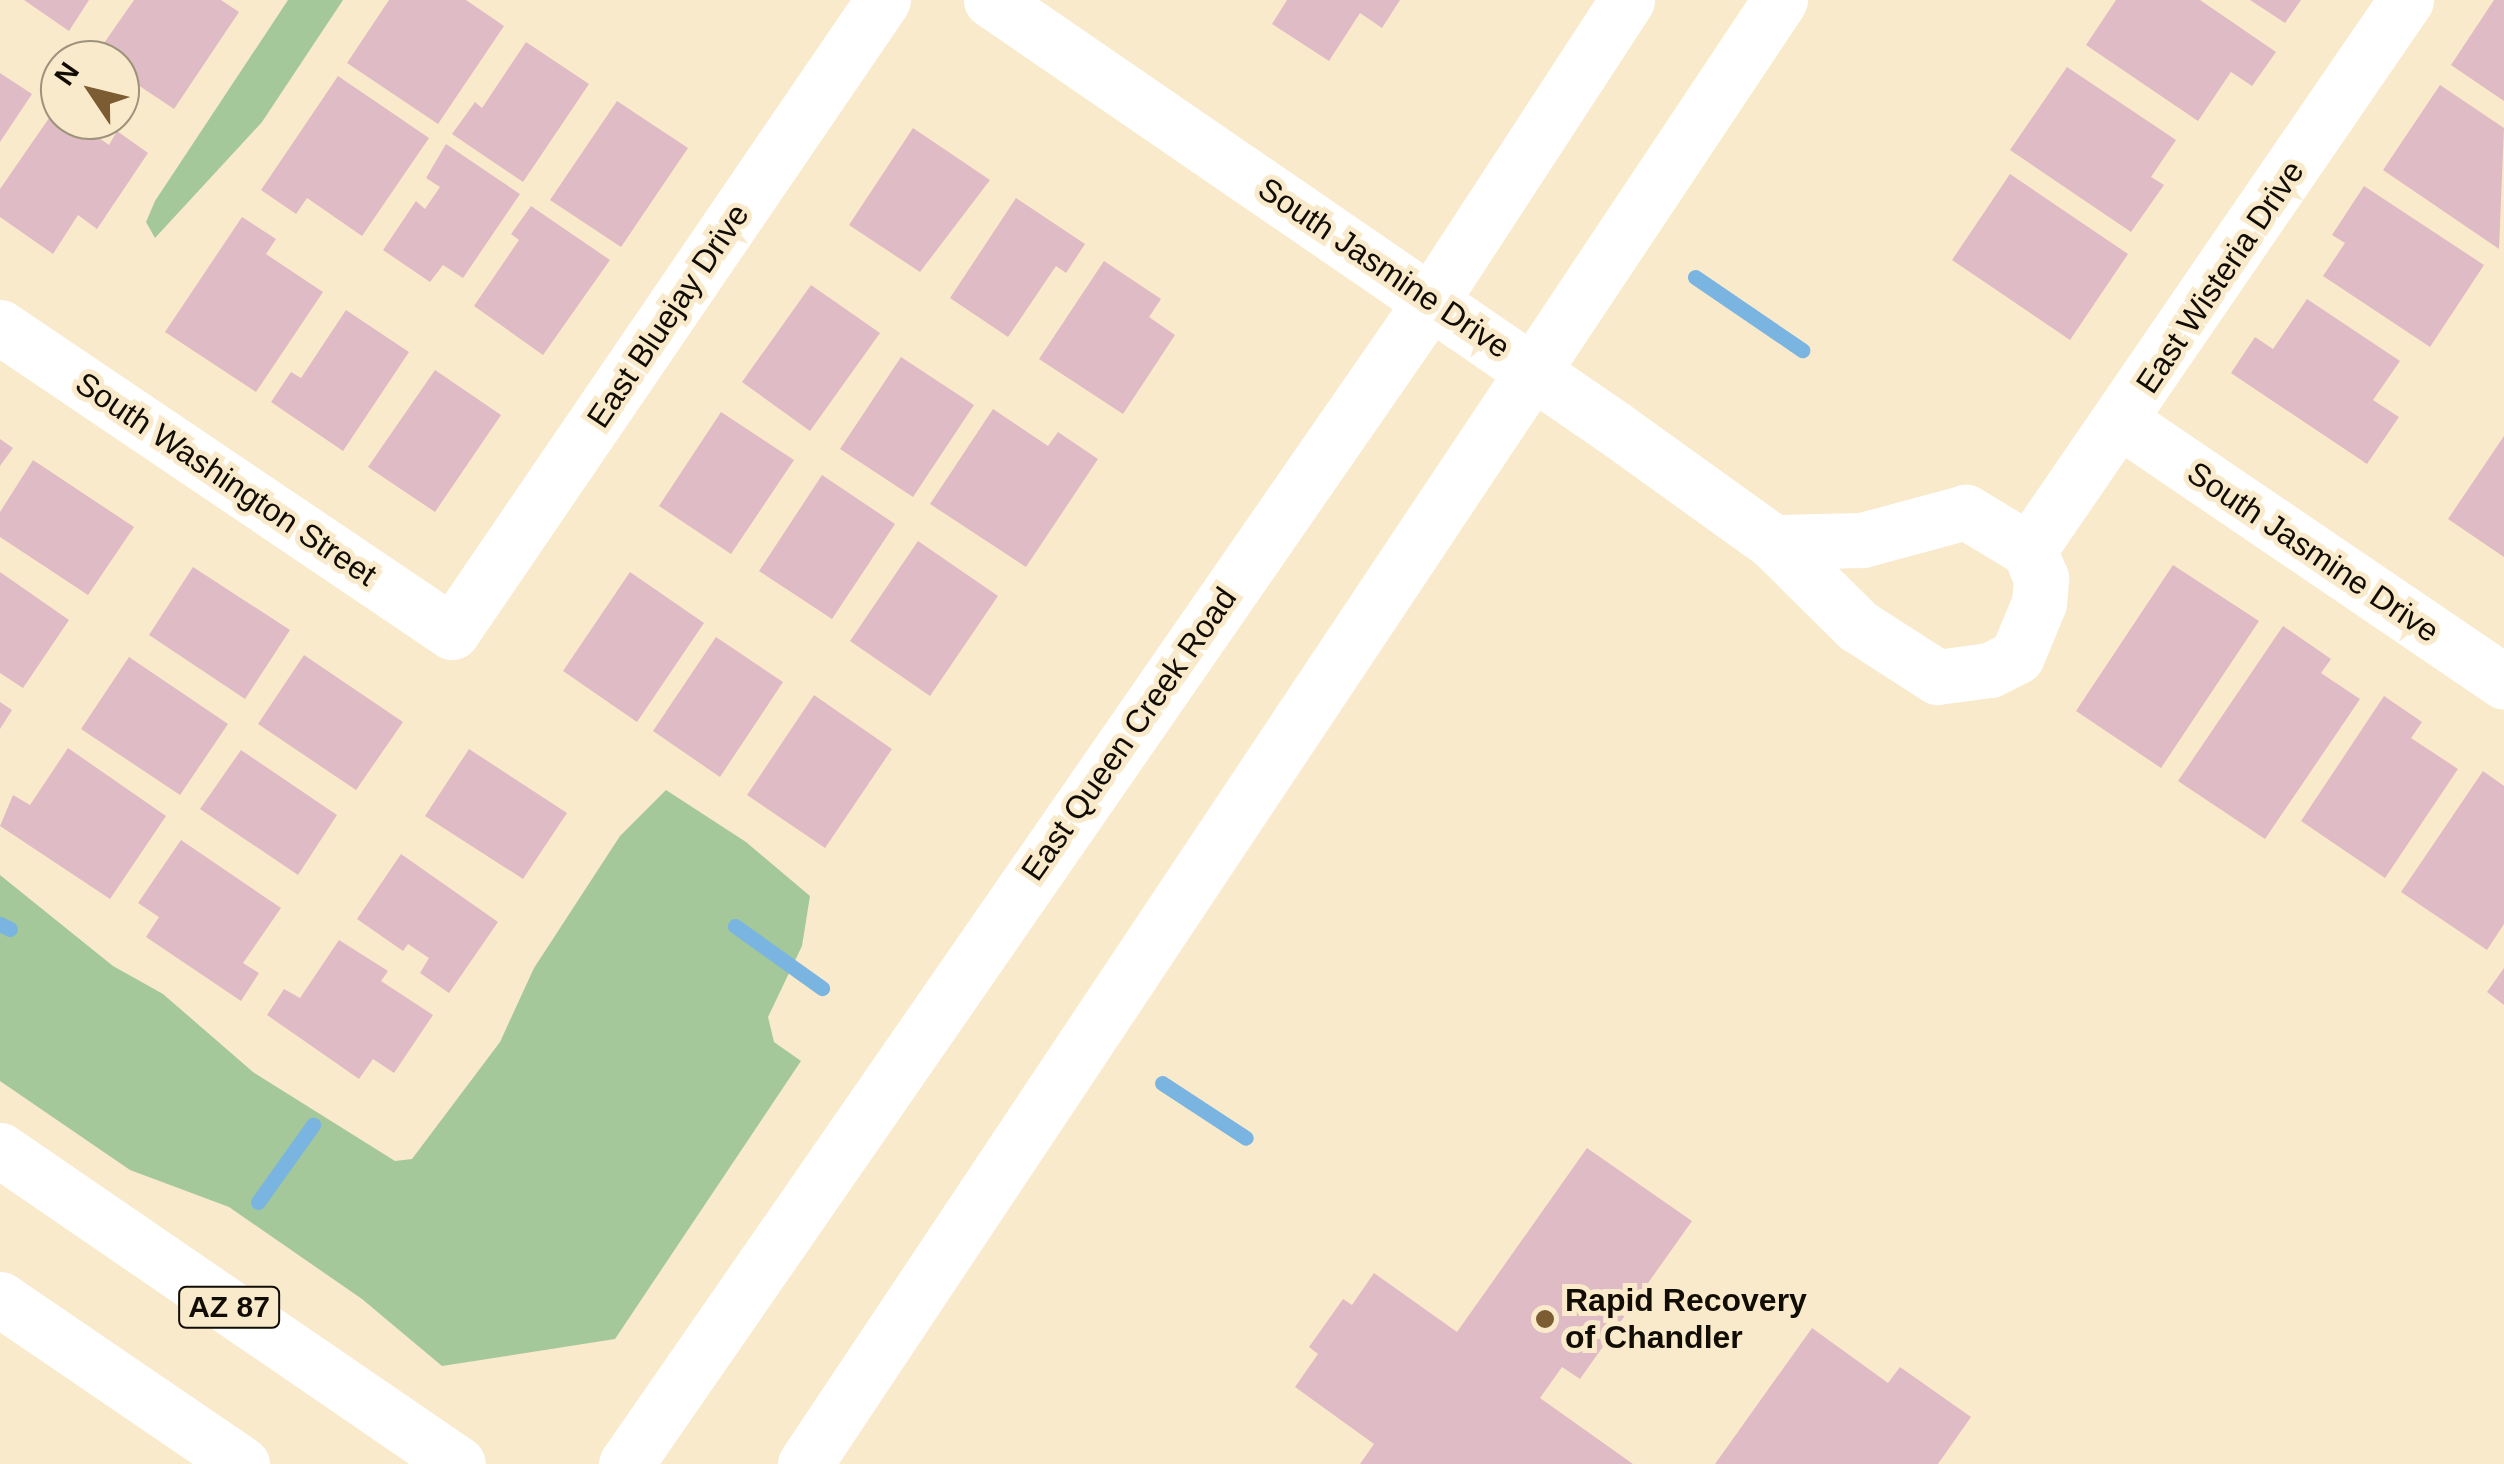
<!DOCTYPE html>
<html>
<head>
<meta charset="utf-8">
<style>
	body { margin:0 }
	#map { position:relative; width:2504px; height:1464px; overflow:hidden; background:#faeacc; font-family:Arial,sans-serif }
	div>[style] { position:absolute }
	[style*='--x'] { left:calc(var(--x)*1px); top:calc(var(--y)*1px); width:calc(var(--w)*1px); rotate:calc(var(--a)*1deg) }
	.green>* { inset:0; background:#a4c899 }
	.stream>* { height:15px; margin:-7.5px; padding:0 7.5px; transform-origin:7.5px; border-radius:7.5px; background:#7ab4e1 }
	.building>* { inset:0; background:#dfbbc5 }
	.minor>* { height:55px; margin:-27.5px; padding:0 27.5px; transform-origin:27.5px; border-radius:27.5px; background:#fff }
	.primary>* { height:55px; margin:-27.5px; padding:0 27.5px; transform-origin:27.5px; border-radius:27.5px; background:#fff }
	.dots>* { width:28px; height:28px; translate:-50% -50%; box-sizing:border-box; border:5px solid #faeacc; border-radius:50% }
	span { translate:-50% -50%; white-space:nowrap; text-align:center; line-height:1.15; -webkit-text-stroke:10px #faeacc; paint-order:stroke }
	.shield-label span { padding:2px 8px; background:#faeacc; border:2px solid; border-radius:8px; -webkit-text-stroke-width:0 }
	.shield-label { font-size:30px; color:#120d04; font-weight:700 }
	.street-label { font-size:32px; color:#120d04 }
	.poi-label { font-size:32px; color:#120d04; font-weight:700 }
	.left { translate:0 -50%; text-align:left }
	.north { position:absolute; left:40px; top:40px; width:100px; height:100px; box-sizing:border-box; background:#faeacc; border:2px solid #9d927c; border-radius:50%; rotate:305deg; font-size:28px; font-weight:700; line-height:40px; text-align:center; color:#120d04 }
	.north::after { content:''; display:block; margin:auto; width:35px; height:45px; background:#7c5c32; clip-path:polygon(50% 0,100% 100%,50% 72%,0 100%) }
</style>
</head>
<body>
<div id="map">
	<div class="green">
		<i style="clip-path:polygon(288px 0,343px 0,262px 122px,155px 238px,146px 222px,155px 201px)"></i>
		<i style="clip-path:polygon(666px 790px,746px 842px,810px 896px,802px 946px,768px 1017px,774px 1042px,801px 1061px,615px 1339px,442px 1366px,362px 1299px,229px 1207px,130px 1170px,0 1081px,0 875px,113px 966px,163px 994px,253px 1072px,395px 1161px,412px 1159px,500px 1042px,534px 968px,620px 836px)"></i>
	</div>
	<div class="stream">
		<i style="--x:1695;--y:277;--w:130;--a:34.3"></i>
		<i style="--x:0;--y:924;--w:11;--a:27"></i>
		<i style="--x:735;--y:926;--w:107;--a:35.5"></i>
		<i style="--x:1162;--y:1083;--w:100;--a:33.2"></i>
		<i style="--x:258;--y:1202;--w:95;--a:-54.5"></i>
	</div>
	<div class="building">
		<i style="clip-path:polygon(24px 0,89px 0,69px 31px)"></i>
		<i style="clip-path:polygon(134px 0,221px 0,239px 12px,174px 109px,120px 73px,120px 60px,95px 56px)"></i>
		<i style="clip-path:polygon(389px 0,466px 0,504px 26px,438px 124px,347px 63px)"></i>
		<i style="clip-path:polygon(1287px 0,1400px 0,1382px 28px,1360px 13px,1329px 61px,1272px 24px)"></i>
		<i style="clip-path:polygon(2116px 0,2200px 0,2276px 52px,2252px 86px,2231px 72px,2198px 121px,2086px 45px)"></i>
		<i style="clip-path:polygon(2250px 0,2301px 0,2285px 23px)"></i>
		<i style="clip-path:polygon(2494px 0,2504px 0,2504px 101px,2451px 65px)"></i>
		<i style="clip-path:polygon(526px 42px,589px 84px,523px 182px,452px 134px,475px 102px,482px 108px)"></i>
		<i style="clip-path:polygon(2067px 67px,2176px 140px,2151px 177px,2164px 185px,2131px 232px,2010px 150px)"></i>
		<i style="clip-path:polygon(0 73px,32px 94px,0 142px)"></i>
		<i style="clip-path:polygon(338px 76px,429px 138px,362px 236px,307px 198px,296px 214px,261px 190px)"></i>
		<i style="clip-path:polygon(2440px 85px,2504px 128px,2499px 249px,2383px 170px)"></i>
		<i style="clip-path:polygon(617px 101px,688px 148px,621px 247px,550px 200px)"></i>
		<i style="clip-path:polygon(56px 108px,60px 120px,74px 120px,109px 145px,117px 131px,148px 153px,97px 229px,78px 215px,53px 254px,0 217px,0 189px)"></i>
		<i style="clip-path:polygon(913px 128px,990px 180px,920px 272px,849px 225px)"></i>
		<i style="clip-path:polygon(446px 144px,520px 194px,463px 278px,443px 265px,430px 282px,383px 250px,416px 201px,425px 209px,440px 187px,426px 178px)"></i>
		<i style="clip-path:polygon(2010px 174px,2128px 254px,2070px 340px,1952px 260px)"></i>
		<i style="clip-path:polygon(2364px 186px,2484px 265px,2430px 347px,2323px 276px,2345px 243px,2332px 235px)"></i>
		<i style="clip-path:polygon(1016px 198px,1085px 244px,1066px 273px,1056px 266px,1008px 337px,950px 298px)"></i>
		<i style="clip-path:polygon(531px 206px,610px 260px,543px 355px,474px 306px,519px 240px,511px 234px)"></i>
		<i style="clip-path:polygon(242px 217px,276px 239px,266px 254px,323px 292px,256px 392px,165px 332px)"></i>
		<i style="clip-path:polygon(1104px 261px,1161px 299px,1149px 317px,1175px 335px,1123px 414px,1039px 359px)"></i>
		<i style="clip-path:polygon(811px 285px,880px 333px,810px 431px,742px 382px)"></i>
		<i style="clip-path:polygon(2307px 299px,2400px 361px,2373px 400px,2399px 417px,2367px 464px,2231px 373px,2255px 337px,2273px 349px)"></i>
		<i style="clip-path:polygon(346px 310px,409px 352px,343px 451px,271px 402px,291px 372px,301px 378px)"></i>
		<i style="clip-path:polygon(901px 357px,974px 405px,913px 497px,840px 449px)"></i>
		<i style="clip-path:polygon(435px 370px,501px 415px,435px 512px,368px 467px)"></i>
		<i style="clip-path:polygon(993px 409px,1048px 446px,1058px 432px,1098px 459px,1026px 567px,930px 504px)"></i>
		<i style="clip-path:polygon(721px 412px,794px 460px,731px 554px,659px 506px)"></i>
		<i style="clip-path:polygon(2504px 436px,2504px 557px,2448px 519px)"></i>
		<i style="clip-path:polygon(0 439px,13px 448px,0 466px)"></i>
		<i style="clip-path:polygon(33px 460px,134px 527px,88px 595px,0 537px,0 512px)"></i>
		<i style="clip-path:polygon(822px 475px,895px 524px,832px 619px,759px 571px)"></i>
		<i style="clip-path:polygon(918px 541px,998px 596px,930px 696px,850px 641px)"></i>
		<i style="clip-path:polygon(2173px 565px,2259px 621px,2161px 768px,2076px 711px)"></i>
		<i style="clip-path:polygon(193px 567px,290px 630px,245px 699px,149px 635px)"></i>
		<i style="clip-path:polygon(0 572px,69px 620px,23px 688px,0 673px)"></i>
		<i style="clip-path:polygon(630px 572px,704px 623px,637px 722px,563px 671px)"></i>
		<i style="clip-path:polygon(2283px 626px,2331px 659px,2321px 673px,2360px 699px,2265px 839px,2178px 781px)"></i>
		<i style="clip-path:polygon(716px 637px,783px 682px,720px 777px,653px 731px)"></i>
		<i style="clip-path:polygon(304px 655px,403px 722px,356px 790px,258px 724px)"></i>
		<i style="clip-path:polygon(129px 657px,228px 724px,180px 795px,81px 729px)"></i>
		<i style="clip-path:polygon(814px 695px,892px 749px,825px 848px,747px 795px)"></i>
		<i style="clip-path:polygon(2384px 696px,2422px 722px,2411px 738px,2458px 769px,2385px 878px,2301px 821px)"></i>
		<i style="clip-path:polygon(0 702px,12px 710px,0 729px)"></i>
		<i style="clip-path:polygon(68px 748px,166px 816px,110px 899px,0 826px,13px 795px,30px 805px)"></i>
		<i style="clip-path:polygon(469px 749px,567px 813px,523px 879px,425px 816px)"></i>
		<i style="clip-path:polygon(241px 750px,337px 815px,298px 875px,200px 809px)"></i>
		<i style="clip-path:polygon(2483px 771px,2504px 786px,2504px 924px,2487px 950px,2401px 892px)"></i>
		<i style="clip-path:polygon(181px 840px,281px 908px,243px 963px,259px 973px,241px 1001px,146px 937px,159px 917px,138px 903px)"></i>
		<i style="clip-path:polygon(401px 854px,498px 922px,449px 993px,420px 973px,429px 958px,408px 944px,403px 951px,357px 919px)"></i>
		<i style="clip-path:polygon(339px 940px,388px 971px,381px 981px,433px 1015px,394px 1073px,373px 1059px,359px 1079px,267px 1015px,284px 989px,300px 998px)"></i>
		<i style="clip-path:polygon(2504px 968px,2504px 1005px,2487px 992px)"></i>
		<i style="clip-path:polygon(1587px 1148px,1692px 1221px,1580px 1379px,1562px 1367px,1540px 1398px,1633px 1464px,1360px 1464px,1374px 1444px,1295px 1387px,1318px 1354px,1309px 1347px,1343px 1299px,1352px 1305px,1374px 1273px,1457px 1332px)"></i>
		<i style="clip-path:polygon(1812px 1328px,1888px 1383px,1900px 1367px,1971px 1417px,1938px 1464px,1715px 1464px)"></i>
	</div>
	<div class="minor">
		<i style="--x:991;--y:0;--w:754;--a:34.47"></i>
		<i style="--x:1613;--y:427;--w:197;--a:35.7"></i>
		<i style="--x:1773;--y:542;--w:120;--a:44.7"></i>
		<i style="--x:1858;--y:626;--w:94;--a:32.8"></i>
		<i style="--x:1937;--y:677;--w:53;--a:-7.5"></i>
		<i style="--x:1990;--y:670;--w:30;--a:-27"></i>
		<i style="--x:2017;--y:656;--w:57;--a:-67.5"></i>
		<i style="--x:2039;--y:603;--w:25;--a:-85"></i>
		<i style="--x:2041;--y:578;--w:30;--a:-113"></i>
		<i style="--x:2029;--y:550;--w:74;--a:-148.9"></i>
		<i style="--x:1966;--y:512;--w:108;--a:164.9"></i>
		<i style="--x:1862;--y:540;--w:89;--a:178.7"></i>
		<i style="--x:0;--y:327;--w:545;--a:34.01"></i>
		<i style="--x:452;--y:632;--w:765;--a:-55.71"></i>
		<i style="--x:2122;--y:422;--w:462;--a:34.2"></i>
		<i style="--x:2029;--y:550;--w:667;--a:-55.57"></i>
	</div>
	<div class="primary">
		<i style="--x:0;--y:1150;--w:555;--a:34.43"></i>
		<i style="--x:0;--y:1299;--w:293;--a:34.3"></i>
		<i style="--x:626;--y:1464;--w:1414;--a:-55.31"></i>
		<i style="--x:1431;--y:301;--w:359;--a:-56.9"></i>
		<i style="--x:805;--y:1464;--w:1759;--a:-56.34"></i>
	</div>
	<div class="dots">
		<i style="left:1545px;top:1319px;background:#7c5c32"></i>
	</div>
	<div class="shield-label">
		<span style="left:229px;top:1307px">AZ 87</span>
	</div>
	<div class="street-label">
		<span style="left:1384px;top:268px;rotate:34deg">South Jasmine Drive</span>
		<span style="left:2220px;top:277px;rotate:-56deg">East Wisteria Drive</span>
		<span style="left:668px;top:316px;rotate:-56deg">East Bluejay Drive</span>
		<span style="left:226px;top:479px;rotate:34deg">South Washington Street</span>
		<span style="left:2313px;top:552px;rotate:34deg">South Jasmine Drive</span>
		<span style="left:1129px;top:734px;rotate:-55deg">East Queen Creek Road</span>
	</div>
	<div class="poi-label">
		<span class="left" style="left:1565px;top:1319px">Rapid Recovery<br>of Chandler</span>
	</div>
	<div class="north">N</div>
</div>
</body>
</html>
